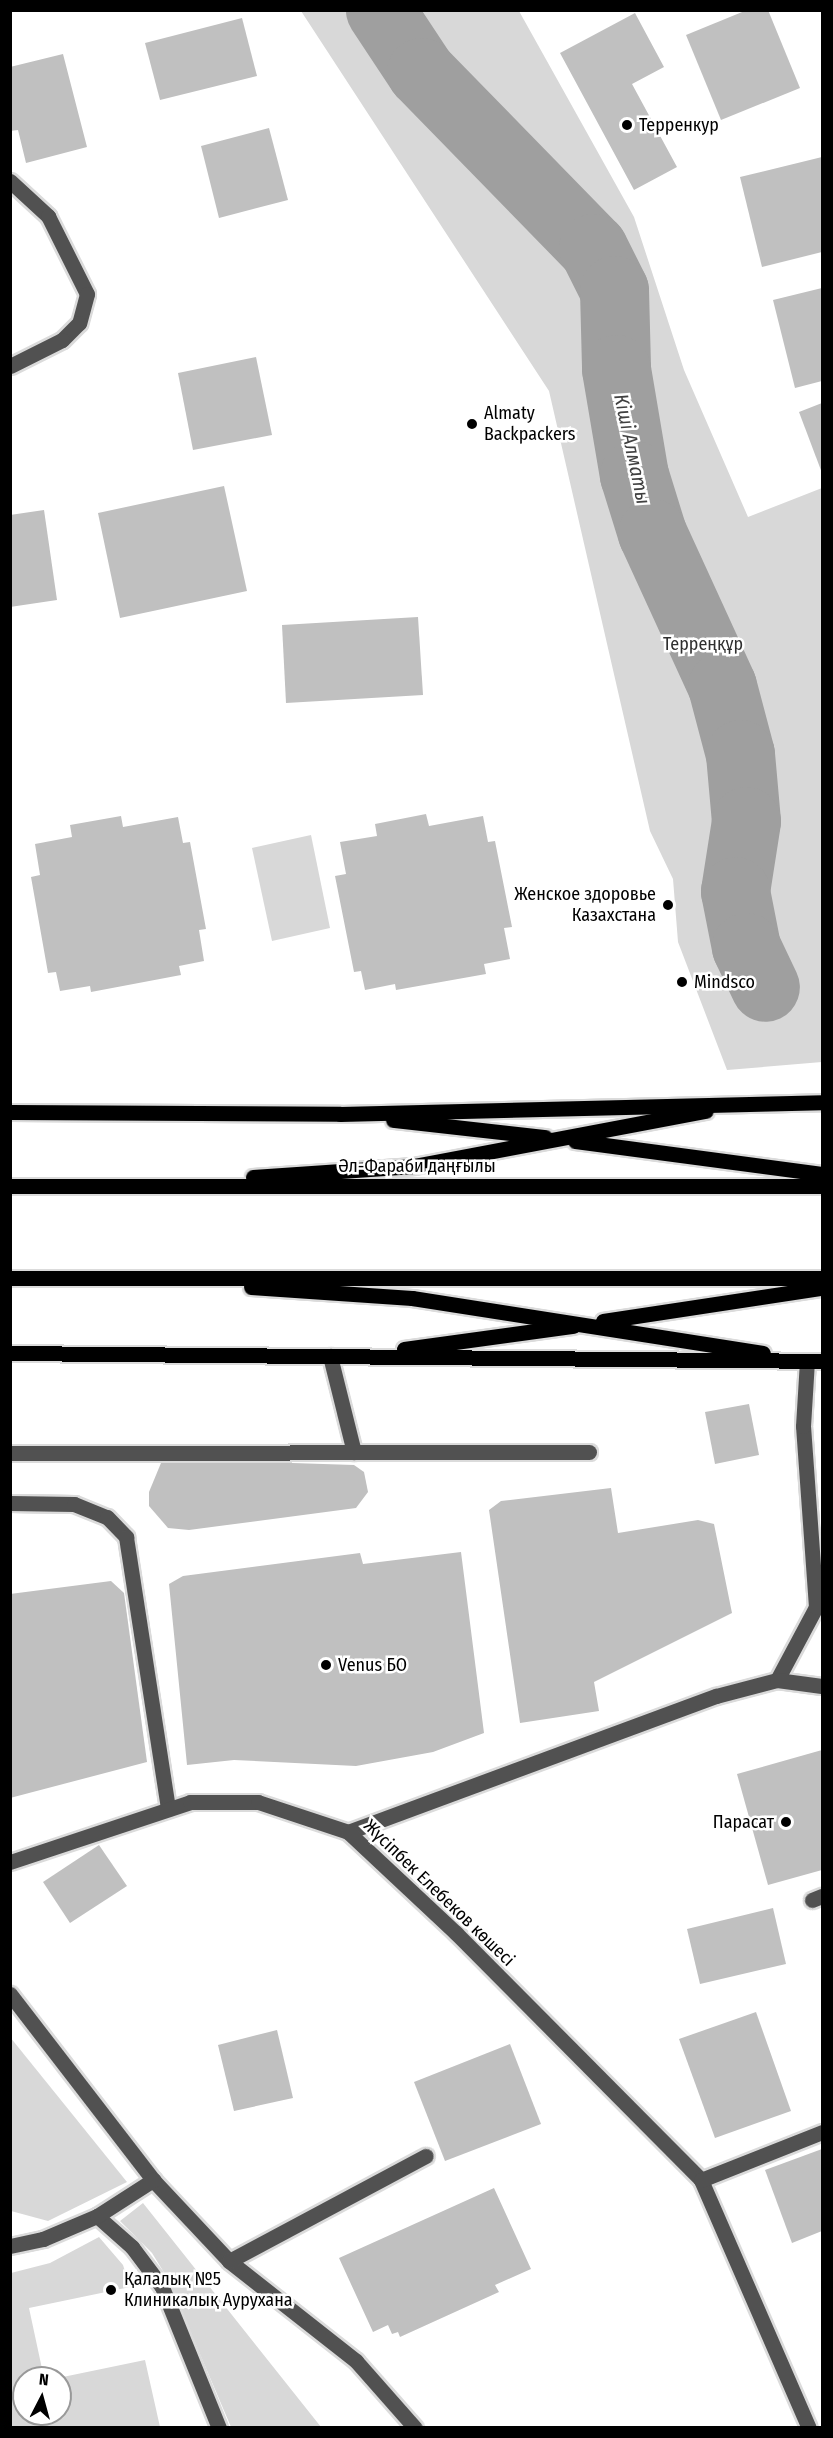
<!DOCTYPE html>
<html>
<head>
<meta charset="utf-8">
<style>
	body { margin:0 }
	#map { position:relative; width:833px; height:2438px; overflow:hidden; background:#fff; font-family:"Fira Sans Condensed",sans-serif }
	div>[style] { position:absolute }
	[style*='--x'] { left:calc(var(--x)*1px); top:calc(var(--y)*1px); width:calc(var(--w)*1px); rotate:calc(var(--a)*1deg) }
	.green>* { inset:0; background:#d8d8d8 }
	.river>* { height:69px; margin:-34.5px; padding:0 34.5px; transform-origin:34.5px; border-radius:34.5px; background:#9f9f9f }
	.building>* { inset:0; background:#c0c0c0 }
	.roads { filter:drop-shadow(2px 0 #dbdbdb) drop-shadow(-2px 0 #dbdbdb) drop-shadow(0 2px #dbdbdb) drop-shadow(0 -2px #dbdbdb) }
	.minor>* { height:15px; margin:-7.5px; padding:0 7.5px; transform-origin:7.5px; border-radius:7.5px; background:#515151 }
	.major>* { height:15px; margin:-7.5px; padding:0 7.5px; transform-origin:7.5px; border-radius:7.5px; background:#000 }
	.dots>* { width:16px; height:16px; translate:-50% -50%; box-sizing:border-box; border:3px solid #fff; border-radius:50% }
	span { translate:-50% -50%; white-space:nowrap; text-align:center; line-height:1.15; -webkit-text-stroke:5px #fff; paint-order:stroke }
	.poi-label { font-size:18px; color:#000 }
	.left { translate:0 -50%; text-align:left }
	.right { translate:-100% -50%; text-align:right }
	.park-label { font-size:18px; color:#2f2f2f }
	.street-label { font-size:18px; color:#000 }
	.water-label { font-size:20px; color:#404040; font-style:italic }
	.frame { position:absolute; inset:0; border:12px solid #000; pointer-events:none }
	.north { position:absolute; left:12px; top:2366px; width:60px; height:60px; box-sizing:border-box; background:#fff; border:2px solid #999; border-radius:50%; rotate:6deg; font-size:16px; font-weight:700; line-height:24px; text-align:center; color:#000 }
	.north::after { content:''; display:block; margin:auto; width:21px; height:27px; background:#000; clip-path:polygon(50% 0,100% 100%,50% 72%,0 100%) }
</style>
</head>
<body>
<div id="map">
	<div class="green">
		<i style="clip-path:polygon(301px 11px,519px 11px,634px 217px,684px 370px,748px 517px,822px 488px,822px 1062px,727px 1070px,678px 942px,673px 879px,650px 831px,549px 391px)"></i>
		<i style="clip-path:polygon(311px 835px,330px 928px,272px 941px,252px 848px)"></i>
		<i style="clip-path:polygon(10px 2037px,127px 2182px,48px 2221px,11px 2211px)"></i>
		<i style="clip-path:polygon(143px 2203px,321px 2427px,231px 2427px,168px 2279px,152px 2253px,120px 2221px)"></i>
		<i style="clip-path:polygon(99px 2237px,123px 2265px,130px 2287px,29px 2308px,44px 2378px,24px 2378px,24px 2414px,60px 2414px,58px 2378px,145px 2360px,160px 2427px,11px 2427px,11px 2273px,50px 2263px)"></i>
	</div>
	<div class="river">
		<i style="--x:380;--y:10;--w:74;--a:56.5"></i>
		<i style="--x:421;--y:72;--w:246;--a:45.7"></i>
		<i style="--x:593;--y:248;--w:47;--a:63.4"></i>
		<i style="--x:614;--y:290;--w:79;--a:88.5"></i>
		<i style="--x:616;--y:369;--w:108;--a:80.4"></i>
		<i style="--x:634;--y:475;--w:61;--a:72.8"></i>
		<i style="--x:652;--y:533;--w:168;--a:65.4"></i>
		<i style="--x:722;--y:686;--w:70;--a:75.2"></i>
		<i style="--x:740;--y:754;--w:67;--a:84.9"></i>
		<i style="--x:746;--y:821;--w:71;--a:98.9"></i>
		<i style="--x:735;--y:891;--w:57;--a:78.9"></i>
		<i style="--x:746;--y:947;--w:44;--a:64.6"></i>
	</div>
	<div class="building">
		<i style="clip-path:polygon(747px 10px,768px 10px,800px 88px,721px 120px,686px 35px)"></i>
		<i style="clip-path:polygon(635px 13px,664px 67px,632px 84px,677px 167px,634px 190px,560px 53px)"></i>
		<i style="clip-path:polygon(242px 18px,257px 76px,160px 100px,145px 43px)"></i>
		<i style="clip-path:polygon(63px 54px,87px 147px,26px 163px,18px 130px,10px 131px,10px 67px)"></i>
		<i style="clip-path:polygon(269px 128px,288px 200px,219px 218px,201px 146px)"></i>
		<i style="clip-path:polygon(822px 157px,822px 252px,762px 267px,740px 177px)"></i>
		<i style="clip-path:polygon(822px 288px,822px 381px,795px 388px,773px 300px)"></i>
		<i style="clip-path:polygon(256px 357px,272px 435px,193px 450px,178px 373px)"></i>
		<i style="clip-path:polygon(822px 403px,822px 473px,799px 412px)"></i>
		<i style="clip-path:polygon(224px 486px,247px 591px,120px 618px,98px 513px)"></i>
		<i style="clip-path:polygon(44px 510px,57px 600px,10px 607px,10px 515px)"></i>
		<i style="clip-path:polygon(418px 617px,423px 695px,286px 703px,282px 625px)"></i>
		<i style="clip-path:polygon(426px 814px,429px 826px,483px 816px,488px 842px,495px 841px,512px 927px,504px 928px,510px 959px,484px 964px,486px 974px,396px 990px,395px 984px,365px 990px,361px 971px,354px 972px,335px 876px,346px 874px,340px 842px,377px 836px,375px 824px)"></i>
		<i style="clip-path:polygon(121px 816px,123px 827px,178px 817px,183px 843px,190px 842px,206px 929px,199px 930px,204px 961px,179px 966px,181px 975px,91px 992px,90px 986px,60px 991px,56px 972px,48px 973px,31px 877px,40px 875px,35px 844px,72px 837px,70px 825px)"></i>
		<i style="clip-path:polygon(749px 1404px,759px 1455px,715px 1464px,705px 1412px)"></i>
		<i style="clip-path:polygon(175px 1459px,354px 1465px,364px 1472px,368px 1492px,356px 1508px,189px 1530px,168px 1528px,149px 1506px,149px 1492px,161px 1463px)"></i>
		<i style="clip-path:polygon(611px 1488px,618px 1533px,698px 1520px,714px 1524px,732px 1613px,594px 1682px,599px 1711px,520px 1723px,489px 1510px,501px 1501px)"></i>
		<i style="clip-path:polygon(461px 1552px,484px 1733px,433px 1752px,356px 1766px,234px 1760px,187px 1765px,169px 1584px,183px 1576px,360px 1553px,363px 1564px)"></i>
		<i style="clip-path:polygon(111px 1581px,124px 1593px,147px 1762px,10px 1798px,10px 1594px)"></i>
		<i style="clip-path:polygon(822px 1750px,822px 1870px,768px 1885px,737px 1774px)"></i>
		<i style="clip-path:polygon(99px 1845px,127px 1886px,70px 1923px,43px 1882px)"></i>
		<i style="clip-path:polygon(773px 1908px,786px 1964px,700px 1984px,687px 1929px)"></i>
		<i style="clip-path:polygon(756px 2012px,791px 2111px,715px 2138px,679px 2039px)"></i>
		<i style="clip-path:polygon(277px 2030px,293px 2098px,234px 2111px,218px 2045px)"></i>
		<i style="clip-path:polygon(510px 2044px,541px 2124px,445px 2161px,414px 2082px)"></i>
		<i style="clip-path:polygon(822px 2149px,822px 2231px,792px 2243px,765px 2170px)"></i>
		<i style="clip-path:polygon(494px 2188px,531px 2269px,495px 2285px,499px 2292px,400px 2337px,398px 2332px,392px 2334px,388px 2325px,373px 2332px,339px 2258px)"></i>
	</div>
	<div class="roads">
		<div class="minor">
			<i style="--x:10;--y:181;--w:52;--a:42.6"></i>
			<i style="--x:48;--y:216;--w:87;--a:63.4"></i>
			<i style="--x:87;--y:294;--w:30;--a:105"></i>
			<i style="--x:79;--y:323;--w:24;--a:135"></i>
			<i style="--x:62;--y:340;--w:58;--a:153.4"></i>
			<i style="--x:330;--y:1356;--w:99;--a:76"></i>
			<i style="--x:10;--y:1453;--w:579;--a:-0.1"></i>
			<i style="--x:10;--y:1503;--w:64;--a:0.9"></i>
			<i style="--x:74;--y:1504;--w:35;--a:22"></i>
			<i style="--x:107;--y:1517;--w:28;--a:46"></i>
			<i style="--x:126;--y:1537;--w:275;--a:81.2"></i>
			<i style="--x:777;--y:1680;--w:83;--a:-61.9"></i>
			<i style="--x:816;--y:1607;--w:181;--a:-94.1"></i>
			<i style="--x:803;--y:1426;--w:65;--a:-86.5"></i>
			<i style="--x:348;--y:1832;--w:392;--a:-20.3"></i>
			<i style="--x:716;--y:1696;--w:63;--a:-14.7"></i>
			<i style="--x:777;--y:1680;--w:45;--a:7.6"></i>
			<i style="--x:10;--y:1862;--w:190;--a:-18.4"></i>
			<i style="--x:190;--y:1802;--w:68;--a:0"></i>
			<i style="--x:258;--y:1802;--w:95;--a:18.4"></i>
			<i style="--x:348;--y:1832;--w:148;--a:43.1"></i>
			<i style="--x:456;--y:1933;--w:348;--a:45.2"></i>
			<i style="--x:701;--y:2180;--w:270;--a:66.5"></i>
			<i style="--x:812;--y:1900;--w:11;--a:-22"></i>
			<i style="--x:10;--y:1994;--w:235;--a:52.4"></i>
			<i style="--x:153;--y:2180;--w:111;--a:46.8"></i>
			<i style="--x:229;--y:2261;--w:162;--a:38.2"></i>
			<i style="--x:356;--y:2361;--w:89;--a:48.6"></i>
			<i style="--x:701;--y:2180;--w:130;--a:-21.6"></i>
			<i style="--x:97;--y:2216;--w:47;--a:41.5"></i>
			<i style="--x:132;--y:2247;--w:50;--a:53.1"></i>
			<i style="--x:162;--y:2287;--w:152;--a:68"></i>
			<i style="--x:10;--y:2246;--w:34;--a:-12"></i>
			<i style="--x:43;--y:2239;--w:59;--a:-23.1"></i>
			<i style="--x:97;--y:2216;--w:67;--a:-32.7"></i>
			<i style="--x:229;--y:2261;--w:223;--a:-28.1"></i>
		</div>
		<div class="major">
			<i style="--x:10;--y:1112;--w:330;--a:0.3"></i>
			<i style="--x:340;--y:1114;--w:482;--a:-1.4"></i>
			<i style="--x:393;--y:1120;--w:153;--a:6.4"></i>
			<i style="--x:575;--y:1141;--w:249;--a:7.6"></i>
			<i style="--x:253;--y:1177;--w:161;--a:-3.9"></i>
			<i style="--x:414;--y:1166;--w:297;--a:-10.7"></i>
			<i style="--x:10;--y:1186;--w:812;--a:0"></i>
			<i style="--x:10;--y:1278;--w:812;--a:0"></i>
			<i style="--x:251;--y:1287;--w:161;--a:3.9"></i>
			<i style="--x:412;--y:1298;--w:355;--a:8.9"></i>
			<i style="--x:603;--y:1321;--w:221;--a:-8.6"></i>
			<i style="--x:404;--y:1349;--w:171;--a:-7.8"></i>
			<i style="--x:10;--y:1353;--w:812;--a:0.56"></i>
		</div>
	</div>
	<div class="dots">
		<i style="left:627px;top:125px;background:#000"></i>
		<i style="left:472px;top:424px;background:#000"></i>
		<i style="left:668px;top:905px;background:#000"></i>
		<i style="left:682px;top:982px;background:#000"></i>
		<i style="left:326px;top:1665px;background:#000"></i>
		<i style="left:786px;top:1822px;background:#000"></i>
		<i style="left:111px;top:2290px;background:#000"></i>
	</div>
	<div class="poi-label">
		<span class="left" style="left:639px;top:125px">Терренкур</span>
		<span class="left" style="left:484px;top:424px">Almaty<br>Backpackers</span>
		<span class="right" style="left:656px;top:905px">Женское здоровье<br>Казахстана</span>
		<span class="left" style="left:694px;top:982px">Mindsco</span>
		<span class="left" style="left:338px;top:1665px">Venus БО</span>
		<span class="right" style="left:774px;top:1822px">Парасат</span>
		<span class="left" style="left:124px;top:2290px">Қалалық №5<br>Клиникалық Аурухана</span>
	</div>
	<div class="park-label">
		<span style="left:703px;top:644px">Терреңқұр</span>
	</div>
	<div class="street-label">
		<span style="left:417px;top:1166px">Әл-Фараби даңғылы</span>
		<span style="left:439px;top:1893px;rotate:44deg">Жүсіпбек Елебеков көшесі</span>
	</div>
	<div class="water-label">
		<span style="left:632px;top:449px;rotate:78deg">Кіші Алматы</span>
	</div>
	<div class="frame"></div>
	<div class="north">N</div>
</div>
</body>
</html>
